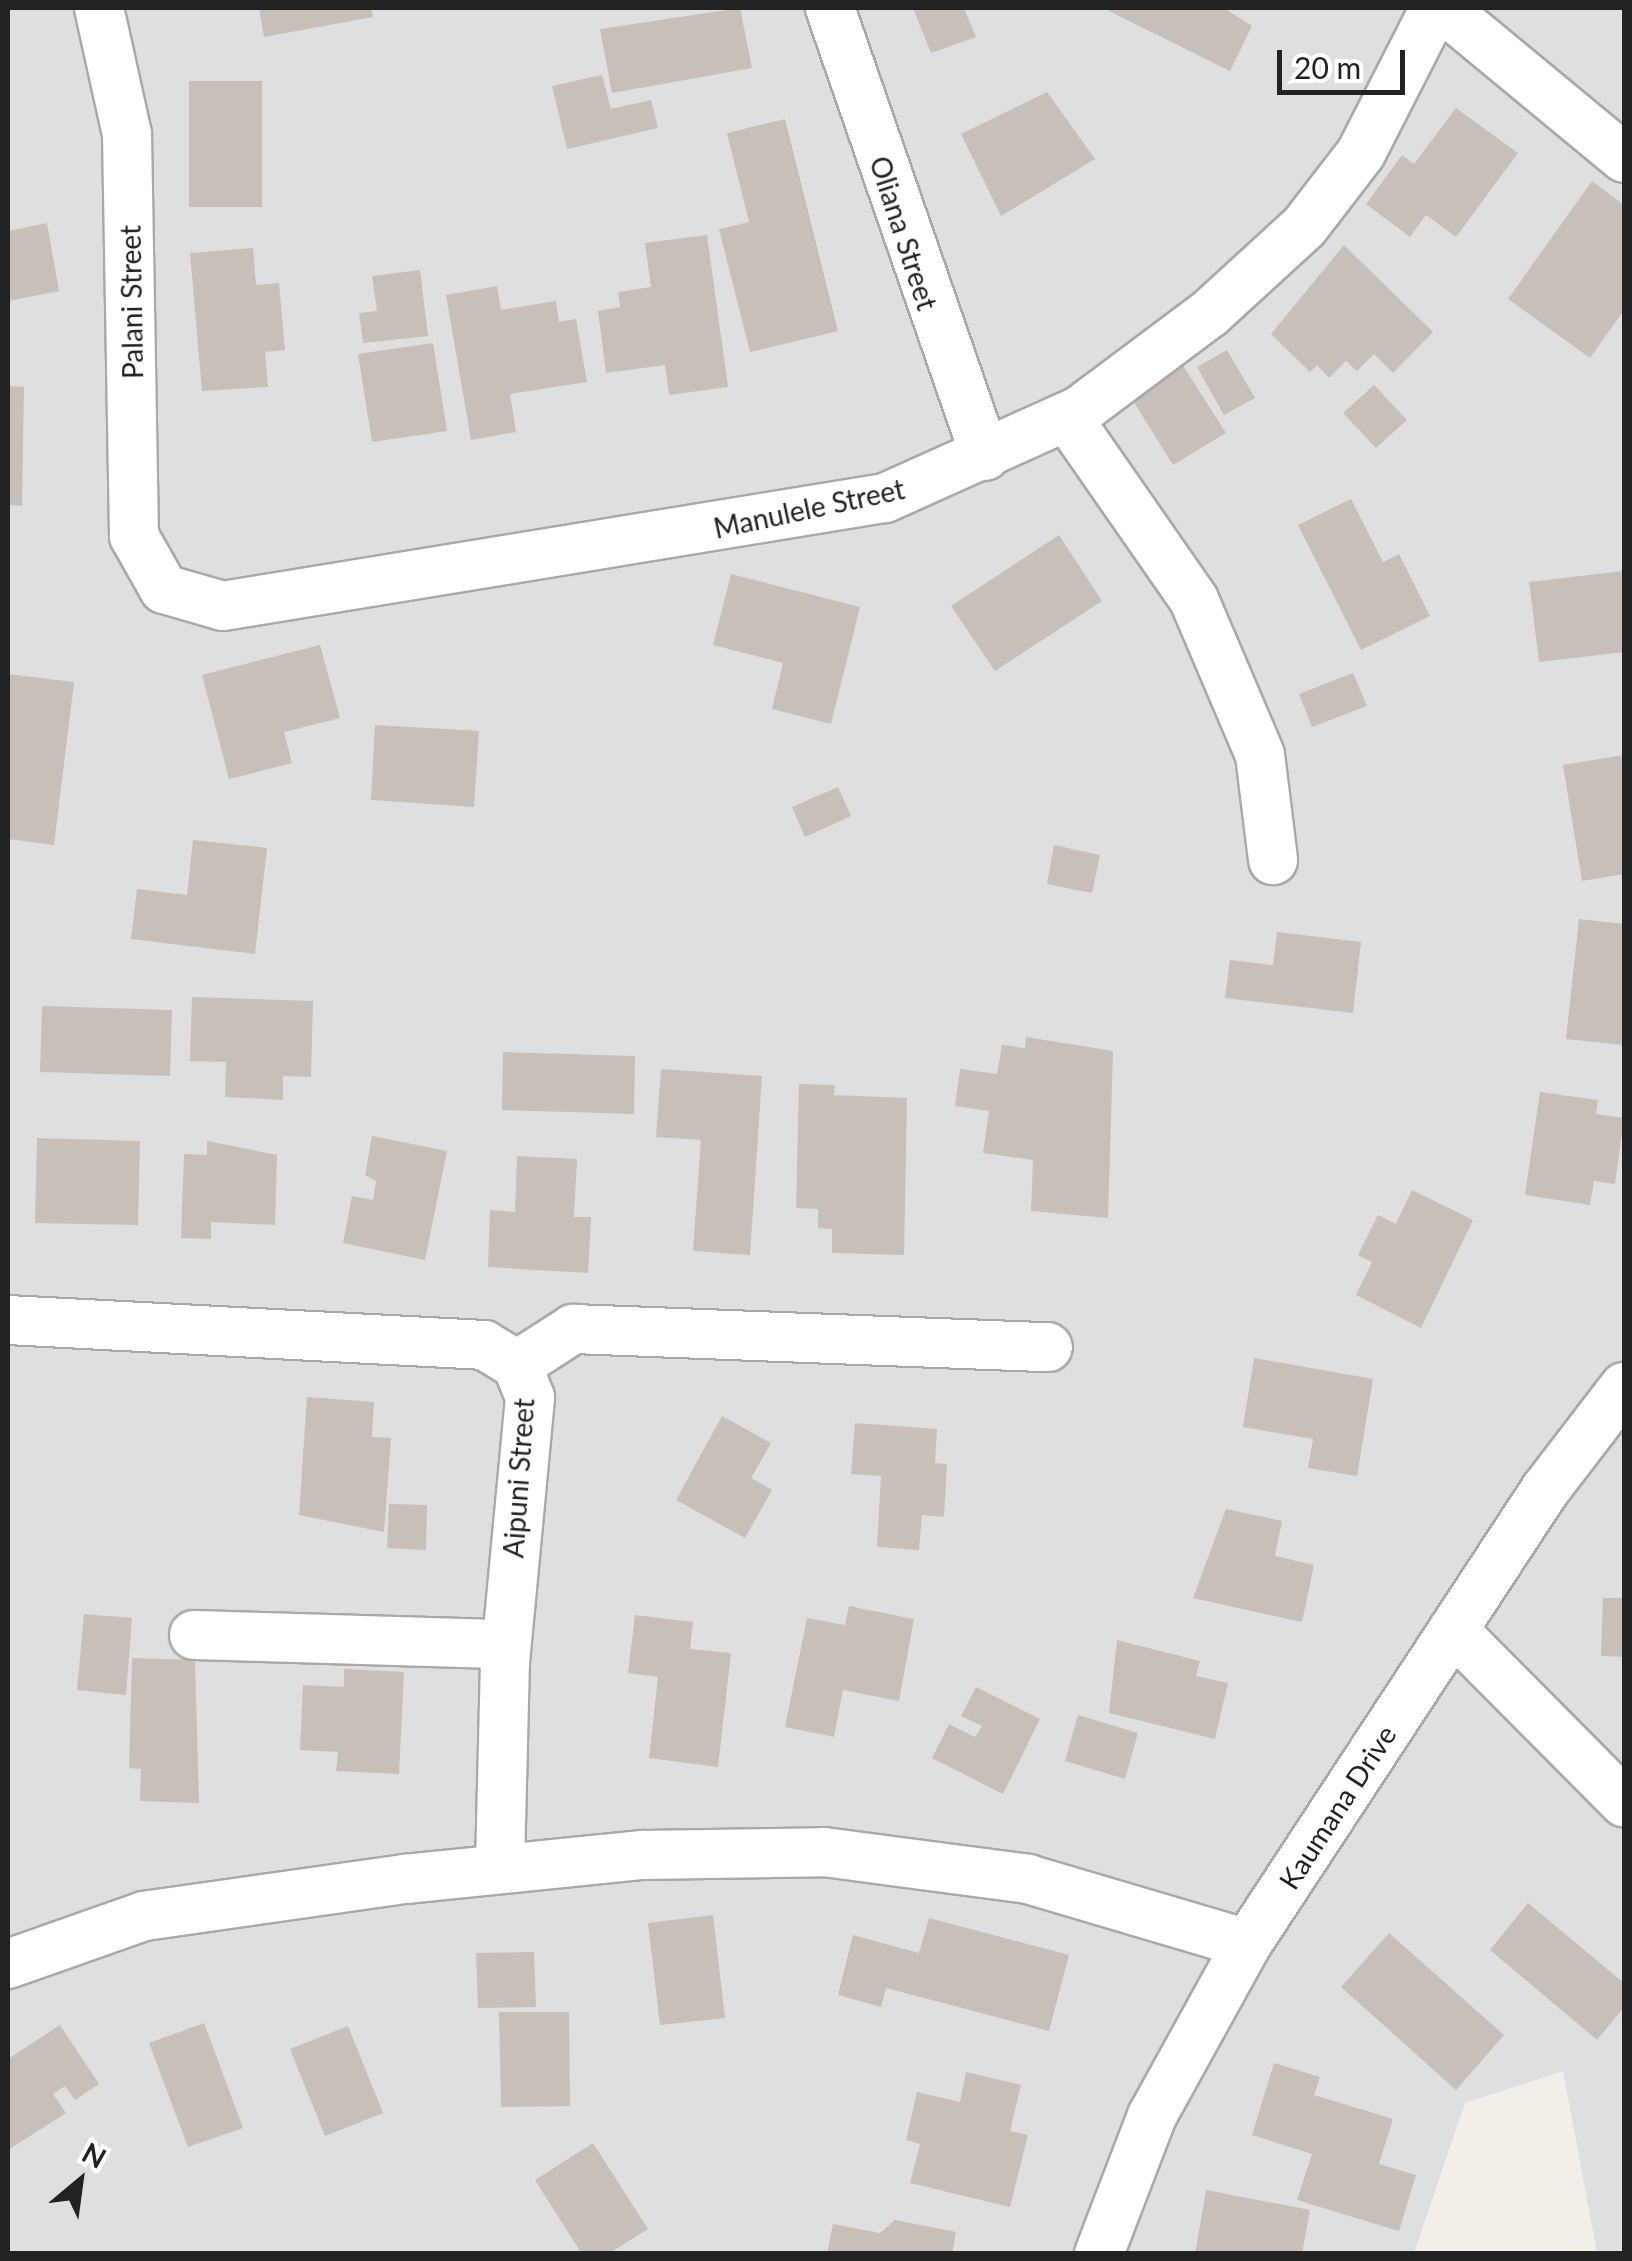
<!DOCTYPE html>
<html>
<head>
<meta charset="utf-8">
<style>
	body { margin:0 }
	#map { position:relative; width:1632px; height:2261px; overflow:hidden; background:#f2efe9; font-family:Lato,sans-serif }
	div>[style] { position:absolute }
	[style*='--x'] { left:calc(var(--x)*1px); top:calc(var(--y)*1px); width:calc(var(--w)*1px); rotate:calc(var(--a)*1deg) }
	.residential>* { inset:0; background:#e0dfdf }
	.building>* { inset:0; background:#c7bfb8 }
	.roads { filter:drop-shadow(2px 0 #a9a9a9) drop-shadow(-2px 0 #a9a9a9) drop-shadow(0 2px #a9a9a9) drop-shadow(0 -2px #a9a9a9) }
	.minor>* { height:48px; margin:-24px; padding:0 24px; transform-origin:24px; border-radius:24px; background:#fff }
	span { translate:-50% -50%; white-space:nowrap; text-align:center; line-height:1.15; -webkit-text-stroke:8px #fff; paint-order:stroke }
	.street-label { font-size:28px; color:#222 }
	.frame { position:absolute; inset:0; border:10px solid #222; pointer-events:none }
	.north { position:absolute; left:30px; top:2131px; width:100px; height:100px; -webkit-text-stroke:8px #fff; paint-order:stroke; rotate:29deg; font-size:28px; font-weight:700; line-height:40px; text-align:center; color:#222 }
	.north::after { content:''; display:block; margin:auto; width:35px; height:45px; background:#222; clip-path:polygon(50% 0,100% 100%,50% 72%,0 100%) }
	.scale { position:absolute; left:1277px; top:50px; width:128px; height:45px; box-sizing:border-box; border:5px solid #222; border-top:0; padding-left:12px; font-size:30px; line-height:35px; white-space:nowrap; color:#222; -webkit-text-stroke:8px #fff; paint-order:stroke }
</style>
</head>
<body>
<div id="map">
	<div class="residential">
		<i style="clip-path:polygon(8px 8px,1624px 8px,1624px 2253px,1597px 2253px,1563px 2071px,1465px 2103px,1414px 2253px,8px 2254px)"></i>
	</div>
	<div class="building">
		<i style="clip-path:polygon(259px 8px,371px 8px,373px 17px,264px 37px)"></i>
		<i style="clip-path:polygon(740px 8px,752px 68px,612px 93px,600px 29px)"></i>
		<i style="clip-path:polygon(913px 8px,964px 8px,976px 37px,931px 53px)"></i>
		<i style="clip-path:polygon(1103px 8px,1224px 8px,1252px 26px,1230px 71px)"></i>
		<i style="clip-path:polygon(602px 75px,611px 109px,651px 100px,658px 128px,567px 149px,552px 86px)"></i>
		<i style="clip-path:polygon(189px 81px,262px 81px,262px 207px,189px 207px)"></i>
		<i style="clip-path:polygon(1047px 92px,1095px 159px,1001px 216px,961px 134px)"></i>
		<i style="clip-path:polygon(1456px 108px,1518px 153px,1456px 237px,1426px 215px,1410px 237px,1366px 204px,1402px 155px,1414px 164px)"></i>
		<i style="clip-path:polygon(785px 119px,838px 331px,750px 352px,719px 229px,749px 222px,727px 133px)"></i>
		<i style="clip-path:polygon(1592px 181px,1624px 205px,1624px 310px,1590px 358px,1508px 299px)"></i>
		<i style="clip-path:polygon(47px 223px,59px 291px,8px 301px,8px 231px)"></i>
		<i style="clip-path:polygon(707px 235px,728px 387px,669px 395px,665px 365px,606px 373px,598px 311px,620px 307px,618px 292px,651px 287px,645px 243px)"></i>
		<i style="clip-path:polygon(1344px 245px,1433px 332px,1393px 373px,1374px 354px,1357px 371px,1346px 361px,1329px 378px,1317px 365px,1310px 372px,1271px 334px)"></i>
		<i style="clip-path:polygon(253px 248px,256px 285px,279px 283px,285px 350px,265px 352px,268px 387px,202px 391px,190px 253px)"></i>
		<i style="clip-path:polygon(420px 270px,428px 336px,363px 343px,359px 313px,377px 311px,372px 276px)"></i>
		<i style="clip-path:polygon(497px 286px,501px 310px,556px 301px,559px 322px,576px 319px,587px 382px,510px 394px,516px 432px,471px 440px,446px 295px)"></i>
		<i style="clip-path:polygon(433px 343px,447px 431px,372px 442px,358px 354px)"></i>
		<i style="clip-path:polygon(1227px 350px,1255px 398px,1224px 415px,1197px 367px)"></i>
		<i style="clip-path:polygon(1182px 364px,1226px 433px,1173px 465px,1130px 396px)"></i>
		<i style="clip-path:polygon(1374px 385px,1407px 420px,1376px 448px,1343px 413px)"></i>
		<i style="clip-path:polygon(8px 386px,24px 387px,22px 506px,8px 505px)"></i>
		<i style="clip-path:polygon(1351px 499px,1383px 562px,1399px 554px,1430px 616px,1361px 650px,1298px 525px)"></i>
		<i style="clip-path:polygon(1059px 535px,1102px 601px,995px 671px,951px 606px)"></i>
		<i style="clip-path:polygon(1624px 571px,1624px 652px,1539px 662px,1529px 582px)"></i>
		<i style="clip-path:polygon(731px 574px,860px 607px,831px 724px,772px 709px,783px 663px,713px 645px)"></i>
		<i style="clip-path:polygon(320px 645px,340px 718px,284px 732px,292px 763px,229px 779px,202px 675px)"></i>
		<i style="clip-path:polygon(1353px 673px,1367px 706px,1312px 727px,1299px 694px)"></i>
		<i style="clip-path:polygon(8px 674px,74px 682px,54px 845px,8px 839px)"></i>
		<i style="clip-path:polygon(375px 725px,479px 731px,474px 807px,371px 800px)"></i>
		<i style="clip-path:polygon(1624px 755px,1624px 874px,1582px 881px,1563px 765px)"></i>
		<i style="clip-path:polygon(838px 787px,851px 816px,805px 837px,792px 807px)"></i>
		<i style="clip-path:polygon(193px 840px,267px 848px,255px 954px,131px 939px,137px 889px,187px 895px)"></i>
		<i style="clip-path:polygon(1054px 845px,1100px 855px,1092px 893px,1047px 884px)"></i>
		<i style="clip-path:polygon(1579px 919px,1624px 924px,1624px 1045px,1566px 1039px)"></i>
		<i style="clip-path:polygon(1277px 932px,1361px 942px,1353px 1013px,1225px 998px,1230px 960px,1273px 965px)"></i>
		<i style="clip-path:polygon(192px 997px,313px 1001px,311px 1077px,283px 1076px,283px 1100px,225px 1097px,226px 1062px,190px 1061px)"></i>
		<i style="clip-path:polygon(42px 1006px,172px 1010px,170px 1076px,40px 1072px)"></i>
		<i style="clip-path:polygon(1026px 1037px,1113px 1051px,1108px 1218px,1031px 1211px,1033px 1160px,983px 1153px,989px 1111px,955px 1106px,960px 1069px,997px 1074px,1002px 1045px,1025px 1048px)"></i>
		<i style="clip-path:polygon(503px 1052px,635px 1056px,634px 1114px,502px 1110px)"></i>
		<i style="clip-path:polygon(661px 1069px,762px 1076px,750px 1255px,693px 1251px,701px 1140px,656px 1137px)"></i>
		<i style="clip-path:polygon(799px 1084px,835px 1085px,834px 1095px,907px 1098px,904px 1255px,832px 1253px,832px 1229px,818px 1228px,818px 1209px,796px 1208px)"></i>
		<i style="clip-path:polygon(1540px 1092px,1598px 1100px,1596px 1114px,1624px 1118px,1615px 1184px,1594px 1181px,1590px 1205px,1525px 1195px)"></i>
		<i style="clip-path:polygon(372px 1136px,447px 1151px,425px 1260px,343px 1243px,352px 1196px,373px 1200px,376px 1181px,365px 1175px)"></i>
		<i style="clip-path:polygon(37px 1138px,140px 1141px,138px 1225px,35px 1223px)"></i>
		<i style="clip-path:polygon(207px 1141px,277px 1155px,275px 1225px,211px 1222px,211px 1239px,181px 1238px,184px 1154px,207px 1155px)"></i>
		<i style="clip-path:polygon(517px 1156px,577px 1159px,574px 1217px,591px 1217px,588px 1273px,488px 1267px,490px 1210px,515px 1212px)"></i>
		<i style="clip-path:polygon(1412px 1190px,1473px 1220px,1421px 1328px,1356px 1295px,1372px 1262px,1358px 1255px,1378px 1215px,1396px 1224px)"></i>
		<i style="clip-path:polygon(1254px 1358px,1373px 1379px,1357px 1476px,1308px 1468px,1313px 1439px,1243px 1427px)"></i>
		<i style="clip-path:polygon(307px 1397px,374px 1402px,372px 1437px,391px 1438px,384px 1532px,299px 1515px)"></i>
		<i style="clip-path:polygon(722px 1416px,771px 1443px,751px 1478px,772px 1490px,745px 1538px,676px 1500px)"></i>
		<i style="clip-path:polygon(855px 1423px,937px 1429px,935px 1463px,947px 1464px,944px 1517px,922px 1515px,919px 1550px,877px 1547px,881px 1476px,851px 1474px)"></i>
		<i style="clip-path:polygon(389px 1504px,427px 1505px,426px 1550px,387px 1548px)"></i>
		<i style="clip-path:polygon(1226px 1509px,1282px 1521px,1275px 1556px,1314px 1565px,1302px 1622px,1193px 1598px)"></i>
		<i style="clip-path:polygon(1603px 1598px,1624px 1598px,1624px 1657px,1601px 1656px)"></i>
		<i style="clip-path:polygon(849px 1606px,914px 1619px,899px 1701px,843px 1690px,834px 1737px,785px 1727px,807px 1618px,845px 1625px)"></i>
		<i style="clip-path:polygon(84px 1614px,132px 1618px,126px 1695px,77px 1690px)"></i>
		<i style="clip-path:polygon(635px 1615px,693px 1622px,690px 1649px,731px 1653px,718px 1767px,649px 1758px,658px 1677px,628px 1673px)"></i>
		<i style="clip-path:polygon(1117px 1640px,1200px 1661px,1196px 1676px,1228px 1683px,1215px 1739px,1109px 1713px)"></i>
		<i style="clip-path:polygon(132px 1658px,195px 1660px,199px 1803px,140px 1801px,141px 1769px,129px 1768px)"></i>
		<i style="clip-path:polygon(344px 1669px,404px 1672px,399px 1774px,336px 1771px,338px 1752px,300px 1750px,303px 1685px,344px 1687px)"></i>
		<i style="clip-path:polygon(976px 1687px,1040px 1719px,1003px 1794px,932px 1758px,949px 1724px,975px 1737px,982px 1726px,961px 1716px)"></i>
		<i style="clip-path:polygon(1078px 1715px,1138px 1733px,1125px 1779px,1065px 1761px)"></i>
		<i style="clip-path:polygon(1528px 1903px,1624px 1983px,1624px 2007px,1597px 2040px,1490px 1950px)"></i>
		<i style="clip-path:polygon(713px 1915px,725px 2018px,660px 2025px,648px 1923px)"></i>
		<i style="clip-path:polygon(929px 1918px,1069px 1955px,1049px 2031px,886px 1988px,881px 2007px,838px 1995px,853px 1935px,919px 1953px)"></i>
		<i style="clip-path:polygon(1389px 1933px,1504px 2035px,1456px 2090px,1341px 1987px)"></i>
		<i style="clip-path:polygon(534px 1952px,536px 2007px,478px 2008px,476px 1953px)"></i>
		<i style="clip-path:polygon(499px 2012px,569px 2012px,570px 2106px,501px 2107px)"></i>
		<i style="clip-path:polygon(204px 2023px,243px 2128px,188px 2147px,149px 2043px)"></i>
		<i style="clip-path:polygon(60px 2025px,99px 2084px,75px 2100px,65px 2086px,53px 2094px,66px 2113px,8px 2150px,8px 2059px)"></i>
		<i style="clip-path:polygon(348px 2026px,383px 2113px,325px 2136px,290px 2049px)"></i>
		<i style="clip-path:polygon(1274px 2063px,1320px 2077px,1314px 2095px,1393px 2119px,1379px 2164px,1416px 2175px,1399px 2231px,1297px 2200px,1312px 2154px,1252px 2135px)"></i>
		<i style="clip-path:polygon(966px 2072px,1021px 2085px,1010px 2131px,1028px 2135px,1010px 2207px,910px 2183px,920px 2144px,906px 2140px,917px 2092px,960px 2102px)"></i>
		<i style="clip-path:polygon(593px 2143px,648px 2229px,608px 2254px,582px 2254px,535px 2180px)"></i>
		<i style="clip-path:polygon(1206px 2190px,1310px 2210px,1302px 2254px,1195px 2254px)"></i>
		<i style="clip-path:polygon(895px 2220px,956px 2232px,952px 2254px,827px 2254px,833px 2224px,880px 2233px)"></i>
	</div>
	<div class="roads">
		<div class="minor">
			<i style="--x:99;--y:8;--w:129;--a:77.5"></i>
			<i style="--x:127;--y:134;--w:402;--a:89"></i>
			<i style="--x:134;--y:536;--w:61;--a:60.5"></i>
			<i style="--x:164;--y:589;--w:61;--a:16.1"></i>
			<i style="--x:223;--y:606;--w:671;--a:-9.27"></i>
			<i style="--x:885;--y:498;--w:213;--a:-24.2"></i>
			<i style="--x:1079;--y:411;--w:164;--a:-36.8"></i>
			<i style="--x:1210;--y:313;--w:127;--a:-42.5"></i>
			<i style="--x:1304;--y:227;--w:93;--a:-52.4"></i>
			<i style="--x:1361;--y:153;--w:163;--a:-63"></i>
			<i style="--x:830;--y:8;--w:474;--a:70.9"></i>
			<i style="--x:1443;--y:8;--w:235;--a:39.6"></i>
			<i style="--x:1067;--y:417;--w:223;--a:55.2"></i>
			<i style="--x:1194;--y:600;--w:168;--a:66.9"></i>
			<i style="--x:1260;--y:755;--w:106;--a:82.9"></i>
			<i style="--x:8;--y:1320;--w:477;--a:3"></i>
			<i style="--x:484;--y:1345;--w:39;--a:31"></i>
			<i style="--x:517;--y:1365;--w:35;--a:68"></i>
			<i style="--x:530;--y:1398;--w:264;--a:95.4"></i>
			<i style="--x:505;--y:1661;--w:207;--a:91.4"></i>
			<i style="--x:517;--y:1365;--w:67;--a:-32.7"></i>
			<i style="--x:573;--y:1329;--w:475;--a:2.2"></i>
			<i style="--x:1453;--y:1630;--w:243;--a:45.2"></i>
			<i style="--x:194;--y:1635;--w:312;--a:1.7"></i>
			<i style="--x:8;--y:1964;--w:144;--a:-19.4"></i>
			<i style="--x:144;--y:1916;--w:264;--a:-8.1"></i>
			<i style="--x:405;--y:1879;--w:239;--a:-5.8"></i>
			<i style="--x:643;--y:1855;--w:181;--a:-0.9"></i>
			<i style="--x:824;--y:1852;--w:206;--a:7.5"></i>
			<i style="--x:1028;--y:1879;--w:228;--a:16.5"></i>
			<i style="--x:1099;--y:2254;--w:148;--a:-69"></i>
			<i style="--x:1152;--y:2116;--w:196;--a:-61.1"></i>
			<i style="--x:1247;--y:1944;--w:543;--a:-56.72"></i>
			<i style="--x:1545;--y:1490;--w:130;--a:-52.5"></i>
		</div>
	</div>
	<div class="street-label">
		<span style="left:904px;top:233px;rotate:72deg">Oliana Street</span>
		<span style="left:131px;top:302px;rotate:-91deg">Palani Street</span>
		<span style="left:809px;top:508px;rotate:-12deg">Manulele Street</span>
		<span style="left:518px;top:1478px;rotate:-86deg">Aipuni Street</span>
		<span style="left:1337px;top:1807px;rotate:-57deg">Kaumana Drive</span>
	</div>
	<div class="frame"></div>
	<div class="north">N</div>
	<div class="scale">20 m</div>
</div>
</body>
</html>
